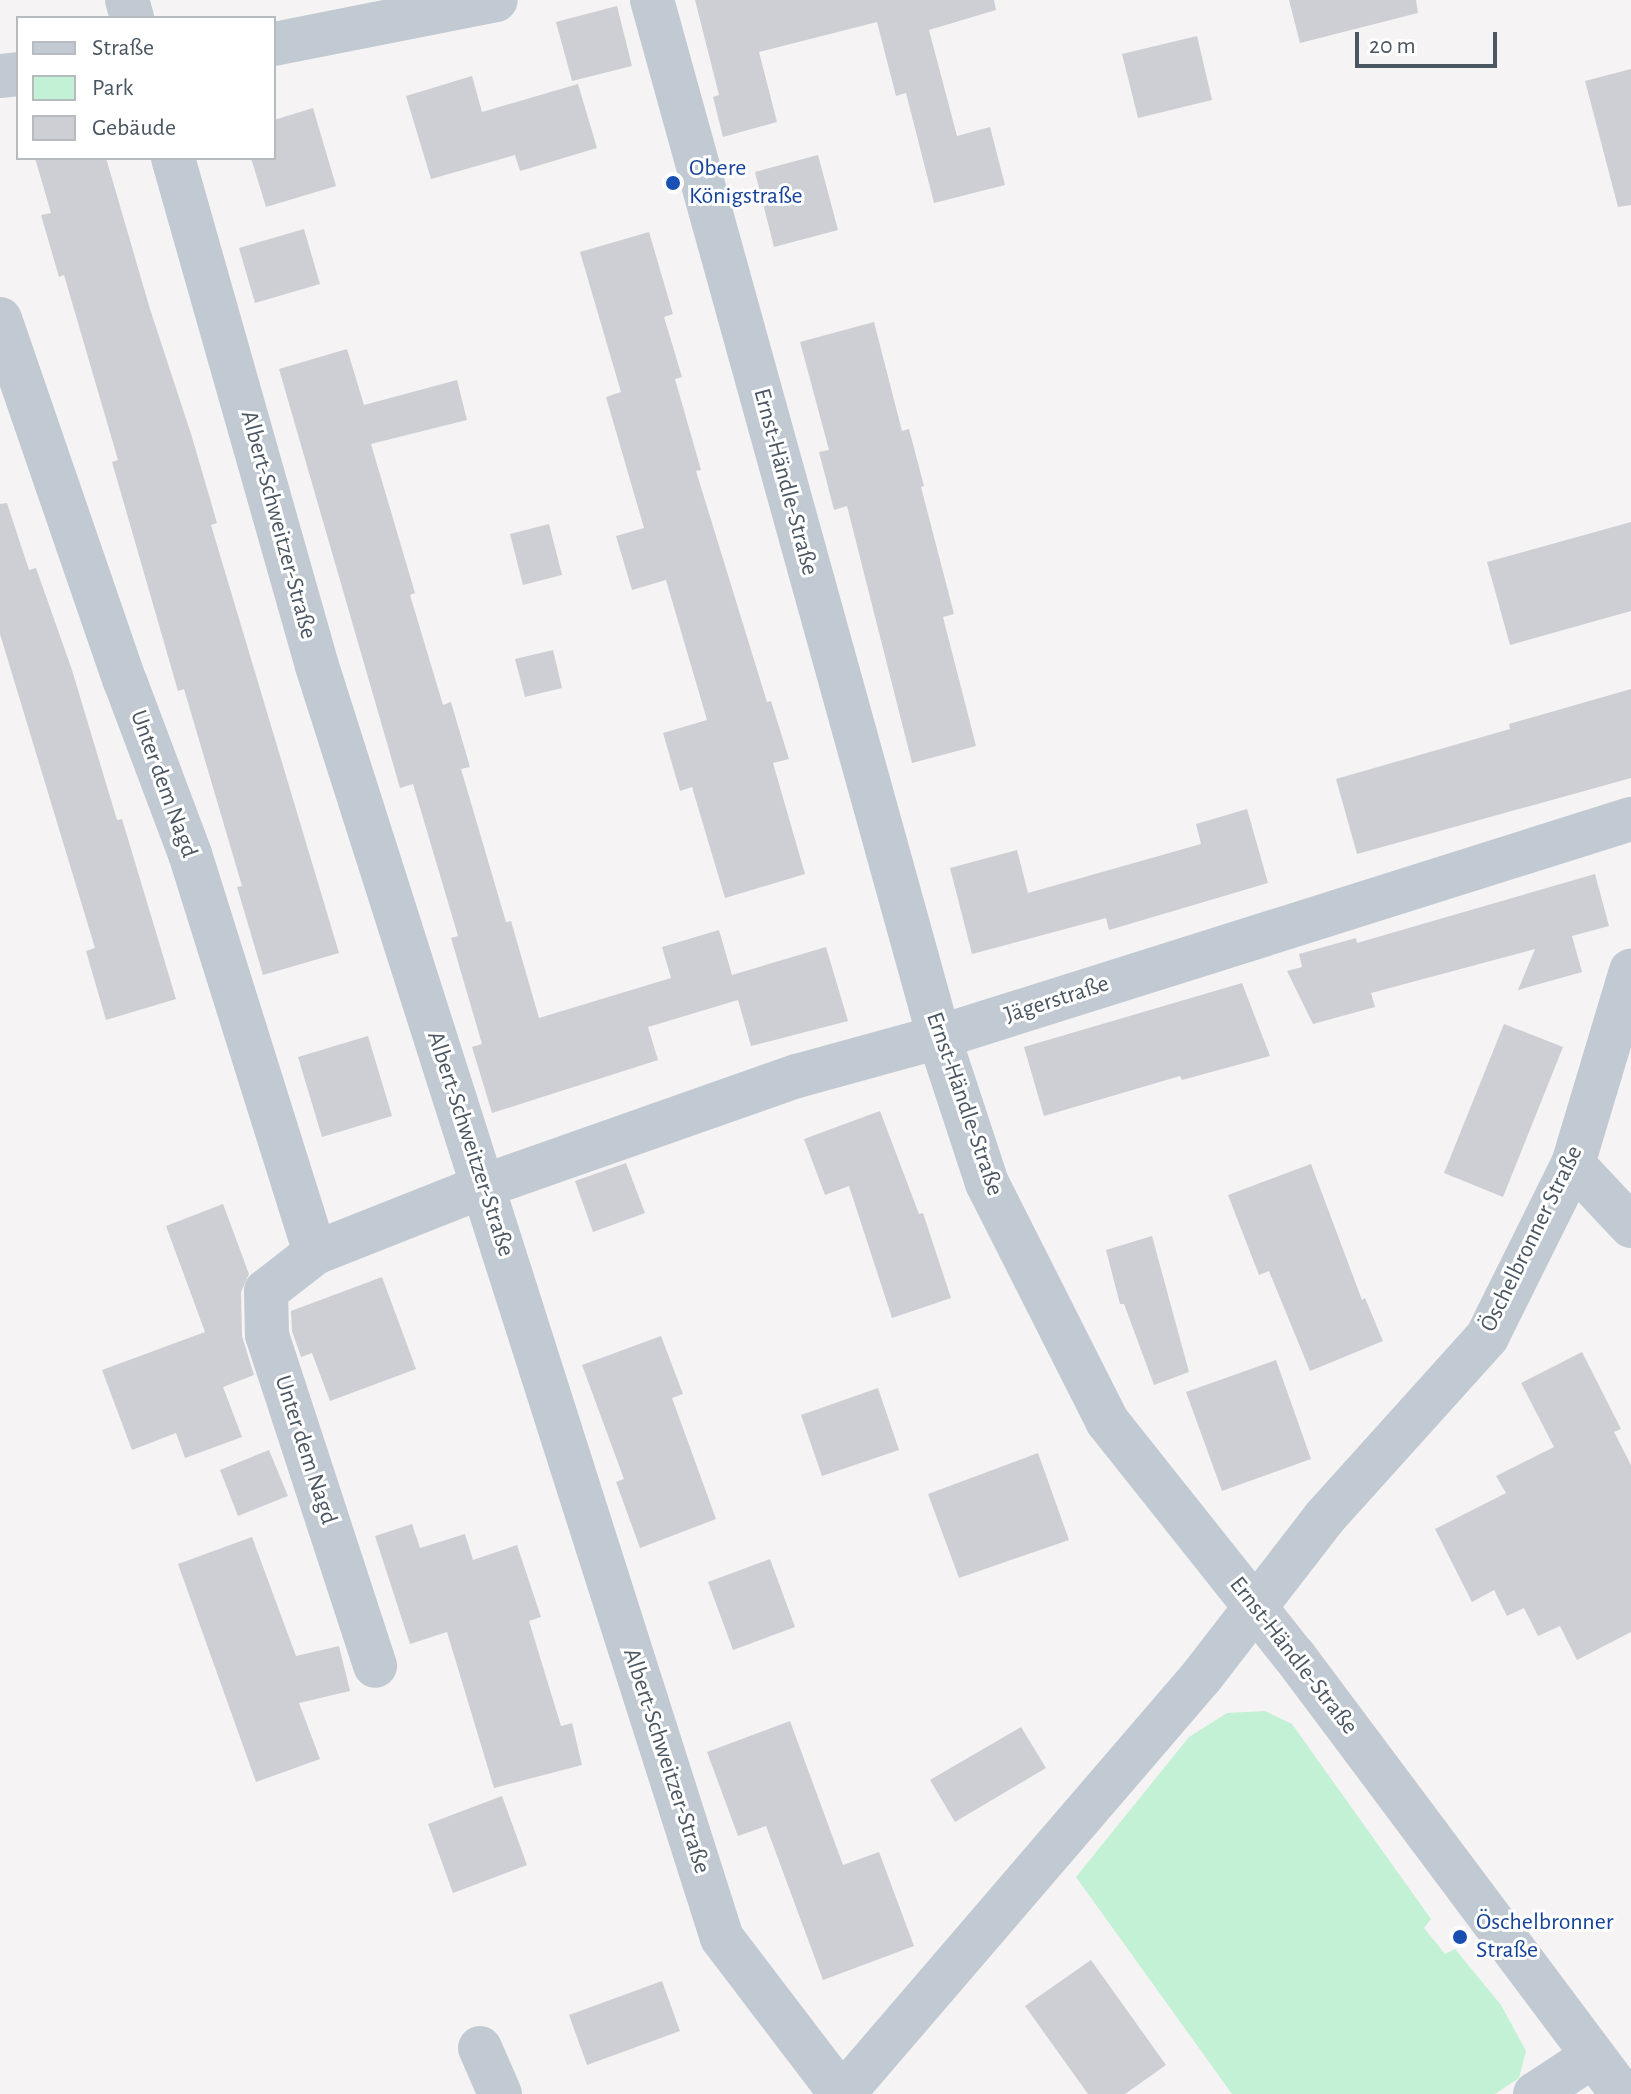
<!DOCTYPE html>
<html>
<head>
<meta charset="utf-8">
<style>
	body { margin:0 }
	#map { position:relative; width:1631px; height:2094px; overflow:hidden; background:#f5f3f3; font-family:"Alegreya Sans",sans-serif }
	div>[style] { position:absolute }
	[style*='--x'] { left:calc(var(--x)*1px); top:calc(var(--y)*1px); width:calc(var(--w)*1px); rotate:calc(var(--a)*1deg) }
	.green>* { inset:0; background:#c3f1d5 }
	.building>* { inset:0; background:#cdcfd5 }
	.minor>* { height:44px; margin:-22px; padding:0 22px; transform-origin:22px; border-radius:22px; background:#c1cad2 }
	.dots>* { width:22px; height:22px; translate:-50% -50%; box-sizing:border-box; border:4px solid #fff; border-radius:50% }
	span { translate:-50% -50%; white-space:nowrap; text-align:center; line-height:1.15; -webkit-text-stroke:6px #fff; paint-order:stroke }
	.transit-label { font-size:24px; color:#164399 }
	.left { translate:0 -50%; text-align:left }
	.street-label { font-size:24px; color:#4a5661 }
	.legend { position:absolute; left:16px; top:16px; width:260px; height:144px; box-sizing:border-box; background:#fff; border:2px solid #b7bbc0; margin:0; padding:10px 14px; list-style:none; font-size:24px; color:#4a5661 }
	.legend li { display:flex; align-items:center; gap:16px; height:40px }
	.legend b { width:40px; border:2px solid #b7bbc0 }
	.scale { position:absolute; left:1355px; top:32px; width:142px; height:36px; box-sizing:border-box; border:4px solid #4a5661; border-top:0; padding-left:10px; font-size:24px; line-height:28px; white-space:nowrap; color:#4a5661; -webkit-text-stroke:6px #fff; paint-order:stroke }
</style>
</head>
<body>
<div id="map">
	<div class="green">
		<i style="clip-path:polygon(1265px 1711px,1292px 1724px,1431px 1919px,1424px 1928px,1445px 1954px,1455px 1949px,1501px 2005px,1526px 2051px,1519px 2078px,1495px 2094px,1232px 2094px,1076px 1877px,1189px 1737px,1227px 1713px)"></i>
	</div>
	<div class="building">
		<i style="clip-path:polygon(695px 0,994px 0,996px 10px,929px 30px,957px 136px,990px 127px,1005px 185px,934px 203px,906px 93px,896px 96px,877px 22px,759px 52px,777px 122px,723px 137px,713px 97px,719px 95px)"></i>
		<i style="clip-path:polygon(1289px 0,1416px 0,1418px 13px,1300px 43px)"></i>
		<i style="clip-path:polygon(617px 6px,632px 66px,572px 81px,556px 22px)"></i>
		<i style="clip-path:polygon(1197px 36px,1212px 100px,1138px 118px,1122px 54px)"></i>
		<i style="clip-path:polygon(1631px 69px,1631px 205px,1618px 207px,1585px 81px)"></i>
		<i style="clip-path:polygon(472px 76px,482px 112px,578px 84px,597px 148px,520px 171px,515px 155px,431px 179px,406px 96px)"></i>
		<i style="clip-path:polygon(313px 108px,336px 186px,266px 207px,251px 158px,274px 158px,274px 120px)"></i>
		<i style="clip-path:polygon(818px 155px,838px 230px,774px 247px,755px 172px)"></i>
		<i style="clip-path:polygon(35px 158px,106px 158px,150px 309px,192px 437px,217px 523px,211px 525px,339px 953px,263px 975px,237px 887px,242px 886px,184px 689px,178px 691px,112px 462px,118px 460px,64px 275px,59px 277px,41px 215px,51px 213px)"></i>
		<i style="clip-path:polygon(304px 229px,320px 284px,255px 303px,239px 248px)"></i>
		<i style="clip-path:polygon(649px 232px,673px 314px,664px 317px,682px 377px,675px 379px,701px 470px,696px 471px,767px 702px,771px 701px,789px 759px,773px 763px,805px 874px,725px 898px,692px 787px,680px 791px,663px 733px,707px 720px,666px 580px,632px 590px,616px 536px,644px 528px,606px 397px,621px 392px,580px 252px)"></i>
		<i style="clip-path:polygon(874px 322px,902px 431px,909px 429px,924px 486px,921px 487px,954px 614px,943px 617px,976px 746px,912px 763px,847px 506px,834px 510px,819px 452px,829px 450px,800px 342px)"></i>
		<i style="clip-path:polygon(347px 349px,364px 405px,457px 380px,467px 420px,371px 444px,415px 593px,410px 595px,443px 705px,451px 702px,470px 767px,461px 769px,506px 922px,511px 921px,539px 1018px,671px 978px,662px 947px,719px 930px,732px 975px,826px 947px,848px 1021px,751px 1046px,738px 1000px,648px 1027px,658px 1060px,492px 1113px,472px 1047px,482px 1044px,451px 938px,458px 936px,413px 784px,400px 788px,279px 369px)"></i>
		<i style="clip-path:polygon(7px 503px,29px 570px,36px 568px,72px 670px,117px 820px,122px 819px,176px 999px,106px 1020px,86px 951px,95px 948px,0 634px,0 504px)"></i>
		<i style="clip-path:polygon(1631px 522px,1631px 611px,1510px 645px,1487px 562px)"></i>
		<i style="clip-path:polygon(549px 524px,562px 575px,523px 585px,510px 534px)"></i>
		<i style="clip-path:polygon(553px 650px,562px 688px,525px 697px,515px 659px)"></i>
		<i style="clip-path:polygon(1631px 689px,1631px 778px,1357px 854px,1336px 779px,1510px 729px,1509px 724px)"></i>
		<i style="clip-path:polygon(1247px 809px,1268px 883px,1109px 930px,1106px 918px,972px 954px,950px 868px,1017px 850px,1028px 893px,1201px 844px,1196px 824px)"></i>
		<i style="clip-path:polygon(1595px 874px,1609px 926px,1572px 936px,1582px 972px,1518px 990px,1535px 949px,1371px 993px,1375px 1007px,1313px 1024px,1287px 971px,1302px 967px,1299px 954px,1356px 938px,1357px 943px)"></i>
		<i style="clip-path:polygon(1242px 983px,1270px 1056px,1182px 1080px,1180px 1076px,1044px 1116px,1024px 1047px)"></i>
		<i style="clip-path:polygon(1504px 1024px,1563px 1047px,1503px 1197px,1444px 1173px)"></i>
		<i style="clip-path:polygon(368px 1036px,392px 1116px,322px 1137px,298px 1057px)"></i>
		<i style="clip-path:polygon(880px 1111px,919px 1214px,923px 1213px,951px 1298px,892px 1318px,849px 1186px,825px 1195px,804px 1139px)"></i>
		<i style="clip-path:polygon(626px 1163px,645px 1213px,593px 1232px,575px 1181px)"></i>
		<i style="clip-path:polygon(1311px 1164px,1362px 1300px,1365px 1298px,1383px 1341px,1310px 1371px,1269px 1271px,1259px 1275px,1228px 1195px)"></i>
		<i style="clip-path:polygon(223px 1204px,249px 1274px,241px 1292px,242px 1336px,254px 1375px,223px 1387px,242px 1437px,185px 1458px,176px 1433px,132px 1450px,102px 1370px,205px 1332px,166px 1226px)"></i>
		<i style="clip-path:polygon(1152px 1236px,1189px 1372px,1154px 1385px,1124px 1304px,1120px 1304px,1106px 1250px)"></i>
		<i style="clip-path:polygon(382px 1277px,416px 1369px,330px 1401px,312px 1353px,301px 1357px,292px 1331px,291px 1311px)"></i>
		<i style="clip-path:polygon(661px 1336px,683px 1394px,672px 1398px,716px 1519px,640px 1548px,616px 1482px,624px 1479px,582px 1365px)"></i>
		<i style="clip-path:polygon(1582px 1352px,1621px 1429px,1614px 1432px,1631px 1465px,1631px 1632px,1577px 1660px,1560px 1626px,1538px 1636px,1524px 1608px,1507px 1616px,1494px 1590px,1472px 1602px,1435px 1529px,1506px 1493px,1496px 1476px,1554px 1447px,1521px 1383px)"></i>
		<i style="clip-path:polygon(1276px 1360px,1311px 1459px,1222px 1491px,1186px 1392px)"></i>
		<i style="clip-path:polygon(878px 1388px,899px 1450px,822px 1476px,801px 1415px)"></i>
		<i style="clip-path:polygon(269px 1450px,288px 1496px,238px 1516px,220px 1470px)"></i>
		<i style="clip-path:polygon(1038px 1453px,1069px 1540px,959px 1578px,928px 1494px)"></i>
		<i style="clip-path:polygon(412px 1524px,420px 1548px,465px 1534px,473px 1560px,517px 1545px,541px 1617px,529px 1621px,561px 1726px,572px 1723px,582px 1765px,494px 1788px,447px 1632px,410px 1644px,375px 1536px)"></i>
		<i style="clip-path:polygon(252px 1537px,296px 1656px,339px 1646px,350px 1691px,299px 1703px,320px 1759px,256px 1782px,178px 1564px)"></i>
		<i style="clip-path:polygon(770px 1559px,795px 1627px,733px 1650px,708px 1582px)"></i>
		<i style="clip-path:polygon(790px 1721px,843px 1865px,879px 1852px,914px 1946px,823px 1980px,766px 1826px,738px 1836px,707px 1752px)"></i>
		<i style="clip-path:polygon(1021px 1727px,1046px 1768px,955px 1822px,930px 1780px)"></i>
		<i style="clip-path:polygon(502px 1796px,527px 1865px,453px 1893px,428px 1824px)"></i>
		<i style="clip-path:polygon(1091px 1960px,1166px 2065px,1125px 2094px,1088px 2094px,1025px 2006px)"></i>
		<i style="clip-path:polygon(662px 1981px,680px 2031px,587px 2065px,569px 2015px)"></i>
	</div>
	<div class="minor">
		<i style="--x:127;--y:0;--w:19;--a:74"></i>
		<i style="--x:652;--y:0;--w:1076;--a:74.53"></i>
		<i style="--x:939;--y:1037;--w:154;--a:71.8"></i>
		<i style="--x:987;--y:1183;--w:267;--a:63.2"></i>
		<i style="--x:1107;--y:1421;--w:302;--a:51.5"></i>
		<i style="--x:1295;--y:1657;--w:546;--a:53.19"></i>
		<i style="--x:274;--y:44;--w:226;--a:-11.2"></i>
		<i style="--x:0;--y:76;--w:18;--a:-6"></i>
		<i style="--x:173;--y:158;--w:528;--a:74.17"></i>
		<i style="--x:317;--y:666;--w:1335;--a:72.34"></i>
		<i style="--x:722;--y:1938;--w:196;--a:52.7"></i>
		<i style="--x:0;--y:319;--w:383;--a:71"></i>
		<i style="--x:125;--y:681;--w:185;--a:69.4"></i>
		<i style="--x:190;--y:854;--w:418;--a:72.6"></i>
		<i style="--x:315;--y:1253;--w:182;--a:-21.6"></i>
		<i style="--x:484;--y:1186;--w:332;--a:-19.4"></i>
		<i style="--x:797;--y:1076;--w:147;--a:-15.4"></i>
		<i style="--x:939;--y:1037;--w:726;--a:-17.49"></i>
		<i style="--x:1573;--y:1164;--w:85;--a:46.9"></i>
		<i style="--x:315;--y:1253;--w:62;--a:142.2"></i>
		<i style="--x:266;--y:1291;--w:44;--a:88.7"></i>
		<i style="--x:267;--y:1335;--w:348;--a:71.9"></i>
		<i style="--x:480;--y:2048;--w:50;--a:66.5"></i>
		<i style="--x:843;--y:2094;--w:551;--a:-49.34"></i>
		<i style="--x:1202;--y:1676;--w:200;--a:-52.3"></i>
		<i style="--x:1324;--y:1518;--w:244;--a:-48"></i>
		<i style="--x:1487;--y:1337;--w:193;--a:-63.6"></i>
		<i style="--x:1573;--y:1164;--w:202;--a:-73.3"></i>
		<i style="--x:1535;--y:2094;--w:69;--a:-33.2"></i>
	</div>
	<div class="dots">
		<i style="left:673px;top:183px;background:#1a4fb4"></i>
		<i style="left:1460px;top:1937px;background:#1a4fb4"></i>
	</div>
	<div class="transit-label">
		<span class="left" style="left:689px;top:183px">Obere<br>Königstraße</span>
		<span class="left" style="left:1476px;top:1937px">Öschelbronner<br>Straße</span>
	</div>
	<div class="street-label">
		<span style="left:785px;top:482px;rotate:75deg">Ernst-Händle-Straße</span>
		<span style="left:278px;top:525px;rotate:75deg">Albert-Schweitzer-Straße</span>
		<span style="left:163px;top:784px;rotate:70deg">Unter dem Nagd</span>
		<span style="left:1057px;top:1000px;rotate:-18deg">Jägerstraße</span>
		<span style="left:964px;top:1104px;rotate:71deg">Ernst-Händle-Straße</span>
		<span style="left:470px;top:1144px;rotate:72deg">Albert-Schweitzer-Straße</span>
		<span style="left:1532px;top:1239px;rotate:-64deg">Öschelbronner Straße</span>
		<span style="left:305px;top:1450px;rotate:72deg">Unter dem Nagd</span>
		<span style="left:1293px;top:1656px;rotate:52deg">Ernst-Händle-Straße</span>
		<span style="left:666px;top:1761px;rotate:72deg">Albert-Schweitzer-Straße</span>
	</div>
	<ul class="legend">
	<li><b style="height:10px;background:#c1cad2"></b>Straße</li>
	<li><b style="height:22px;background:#c3f1d5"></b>Park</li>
	<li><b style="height:22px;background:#cdcfd5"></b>Gebäude</li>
	</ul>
	<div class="scale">20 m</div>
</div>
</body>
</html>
